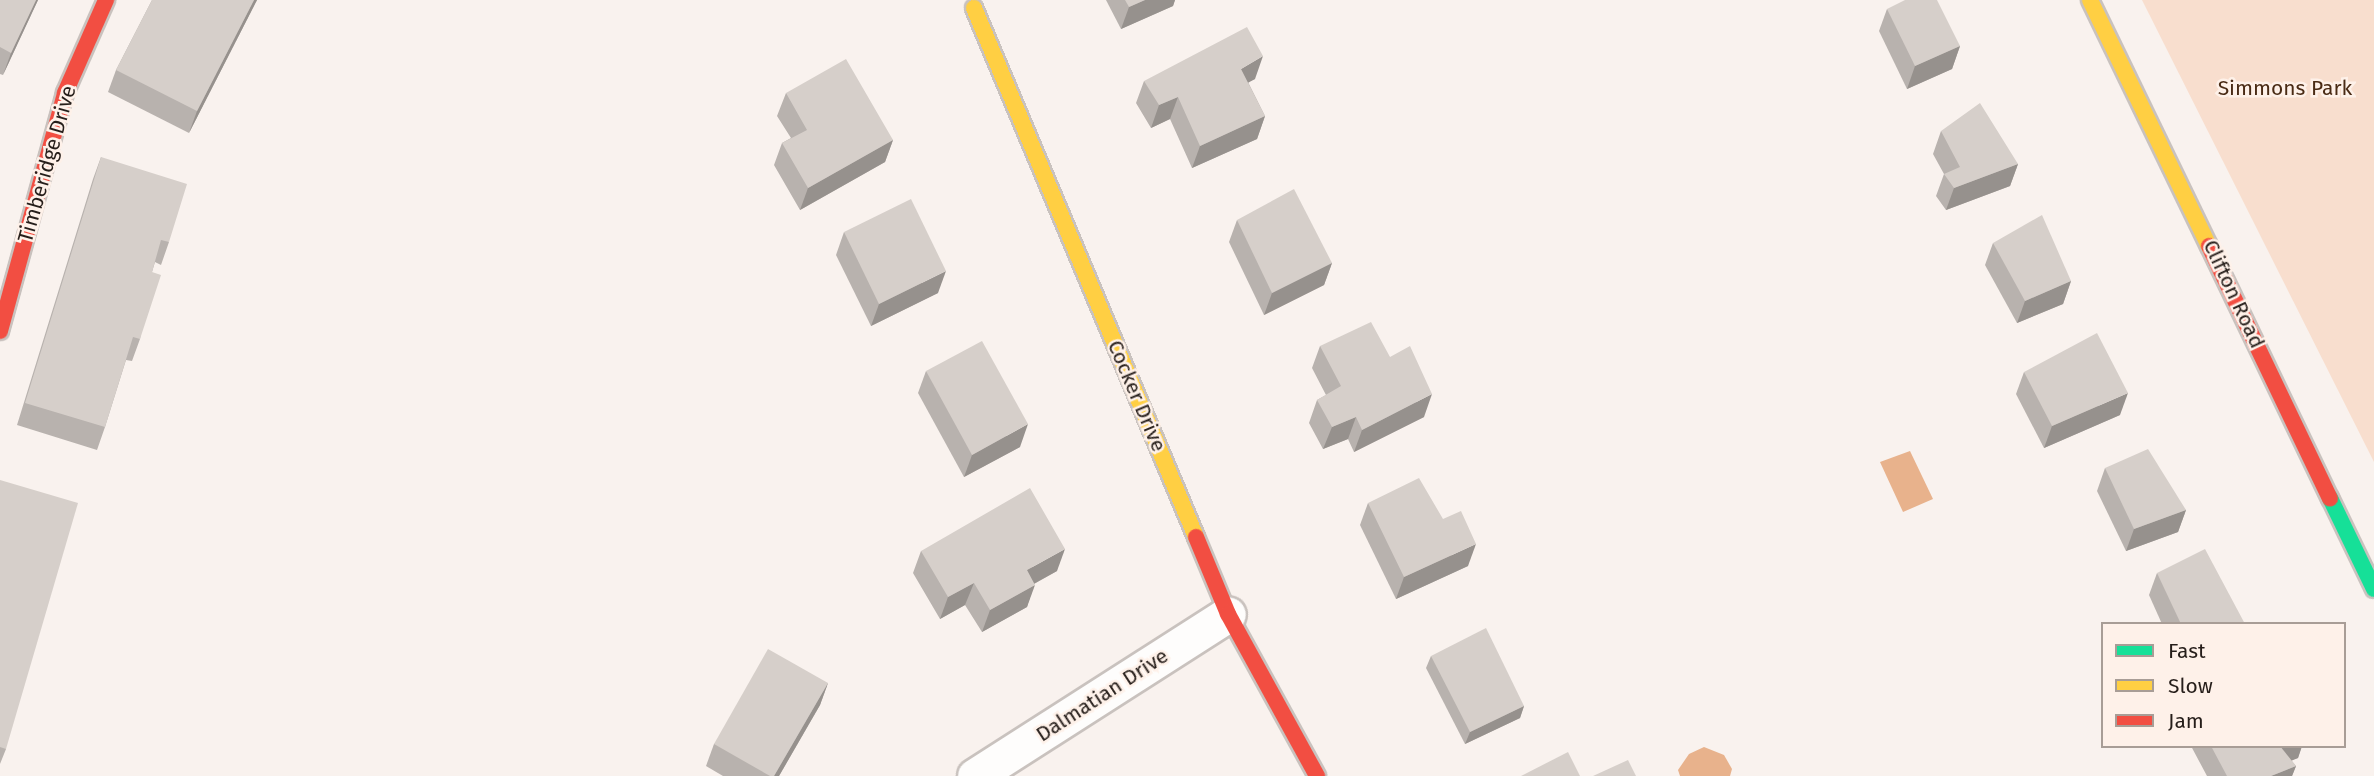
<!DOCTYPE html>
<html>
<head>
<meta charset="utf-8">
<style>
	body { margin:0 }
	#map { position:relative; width:2374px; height:776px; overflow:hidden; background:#f9f2ee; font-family:"Fira Sans",sans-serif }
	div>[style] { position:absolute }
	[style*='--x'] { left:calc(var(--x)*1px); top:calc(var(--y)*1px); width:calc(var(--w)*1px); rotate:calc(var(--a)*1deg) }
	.green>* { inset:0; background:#f8dece }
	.water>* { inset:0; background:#e8b28c }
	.roads { filter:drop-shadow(2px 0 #c9c2be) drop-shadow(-2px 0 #c9c2be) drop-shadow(0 2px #c9c2be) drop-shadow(0 -2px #c9c2be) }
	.street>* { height:35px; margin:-17.5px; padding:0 17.5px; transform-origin:17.5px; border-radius:17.5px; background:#fefdfc }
	.fast>* { height:16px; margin:-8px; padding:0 8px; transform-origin:8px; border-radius:8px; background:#16e098 }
	.slow>* { height:16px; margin:-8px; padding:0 8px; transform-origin:8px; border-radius:8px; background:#ffcf43 }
	.jam>* { height:16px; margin:-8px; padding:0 8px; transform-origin:8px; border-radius:8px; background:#f24e42 }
	.wall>* { inset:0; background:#b8b2ae }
	.shaded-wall>* { inset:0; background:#96918d }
	.building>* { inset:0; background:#d6cfca }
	span { translate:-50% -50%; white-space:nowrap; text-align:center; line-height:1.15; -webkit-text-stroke:5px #fef1e9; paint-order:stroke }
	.park-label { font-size:21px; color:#4a2b15 }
	.street-label { font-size:21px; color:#261e1a }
	.legend { position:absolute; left:2101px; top:622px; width:245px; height:126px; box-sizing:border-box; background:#fef1e9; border:2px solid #a89d96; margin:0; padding:9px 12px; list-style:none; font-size:21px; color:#261e1a }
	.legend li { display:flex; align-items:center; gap:14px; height:35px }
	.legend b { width:35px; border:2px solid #a89d96 }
</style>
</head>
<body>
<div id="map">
	<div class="green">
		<i style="clip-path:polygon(2142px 0,2374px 0,2374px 462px)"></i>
	</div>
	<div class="water">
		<i style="clip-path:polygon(1910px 451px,1933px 499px,1903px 512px,1880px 462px)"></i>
		<i style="clip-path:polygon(1704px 747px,1724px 755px,1732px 769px,1730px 776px,1680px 776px,1678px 770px,1689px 754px)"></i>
	</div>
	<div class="roads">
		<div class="street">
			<i style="--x:975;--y:776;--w:300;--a:-32.6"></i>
		</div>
		<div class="fast">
			<i style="--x:2330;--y:498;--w:101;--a:64.2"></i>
		</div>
		<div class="slow">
			<i style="--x:2090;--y:0;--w:273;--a:64.2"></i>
			<i style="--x:974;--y:8;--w:574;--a:67.23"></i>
		</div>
		<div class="jam">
			<i style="--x:2209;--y:246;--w:280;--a:64.4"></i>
			<i style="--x:0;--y:331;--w:247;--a:-74.7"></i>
			<i style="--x:65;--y:93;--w:102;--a:-66.2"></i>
			<i style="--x:1196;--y:537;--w:83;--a:67.4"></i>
			<i style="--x:1228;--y:614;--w:185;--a:61.2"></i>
		</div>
	</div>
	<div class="wall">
		<i style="clip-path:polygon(0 0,38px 0,3px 75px,0 74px)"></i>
		<i style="clip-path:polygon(152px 0,257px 0,189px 133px,108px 92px,116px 70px)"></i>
		<i style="clip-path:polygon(1106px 0,1175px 0,1173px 6px,1121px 29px)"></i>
		<i style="clip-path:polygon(1887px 9px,1960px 46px,1952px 69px,1907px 89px,1879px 31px)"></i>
		<i style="clip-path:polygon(1255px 79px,1248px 82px,1265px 116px,1257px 139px,1192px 168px,1170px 119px,1151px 128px,1136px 103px,1144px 81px)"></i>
		<i style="clip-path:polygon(786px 93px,893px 140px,885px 162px,800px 210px,774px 165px,782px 143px,791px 138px,777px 116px)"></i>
		<i style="clip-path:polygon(1941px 131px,2018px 164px,2010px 186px,1946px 210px,1936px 196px,1944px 174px,1933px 154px)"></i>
		<i style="clip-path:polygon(101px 157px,169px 242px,161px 265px,155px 262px,152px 272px,140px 339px,132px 361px,126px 360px,105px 427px,97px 450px,17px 425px,93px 179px)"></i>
		<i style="clip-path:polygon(1237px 220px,1332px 263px,1324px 285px,1264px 315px,1229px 242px)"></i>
		<i style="clip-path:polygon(844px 232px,938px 293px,871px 326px,836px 255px)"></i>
		<i style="clip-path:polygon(1993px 243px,2071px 281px,2063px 304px,2017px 323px,1985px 265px)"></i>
		<i style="clip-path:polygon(1320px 346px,1390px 357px,1424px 417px,1354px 452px,1348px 439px,1323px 449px,1309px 423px,1317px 400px,1326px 395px,1312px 368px)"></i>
		<i style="clip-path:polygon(926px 371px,1020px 447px,964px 477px,918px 393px)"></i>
		<i style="clip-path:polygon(2024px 372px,2120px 415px,2044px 448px,2016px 394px)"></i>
		<i style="clip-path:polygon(2105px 468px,2186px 510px,2178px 532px,2126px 551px,2097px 491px)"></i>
		<i style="clip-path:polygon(0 480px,6px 749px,0 764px)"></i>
		<i style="clip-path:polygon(1368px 503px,1468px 566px,1396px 599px,1360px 525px)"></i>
		<i style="clip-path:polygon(921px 551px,1057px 571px,1034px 584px,1027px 607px,982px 632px,965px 605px,940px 619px,913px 573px)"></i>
		<i style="clip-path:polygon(2157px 573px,2245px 624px,2162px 624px,2149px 595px)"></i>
		<i style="clip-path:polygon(1431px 656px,1524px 706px,1520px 718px,1465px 744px,1426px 668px)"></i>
		<i style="clip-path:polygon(828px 683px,820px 705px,779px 776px,723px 776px,706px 766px,714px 744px)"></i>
		<i style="clip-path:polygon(2191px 746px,2302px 746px,2298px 758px,2291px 760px,2296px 766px,2292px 776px,2207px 776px)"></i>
	</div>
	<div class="shaded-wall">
		<i style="clip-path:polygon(36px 0,38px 0,3px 75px,11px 53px)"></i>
		<i style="clip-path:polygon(254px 0,257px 0,189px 133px,197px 111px)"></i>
		<i style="clip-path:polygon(1145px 0,1175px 0,1173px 6px,1121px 29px,1129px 7px)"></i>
		<i style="clip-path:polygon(1960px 46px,1952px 69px,1907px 89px,1915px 66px)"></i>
		<i style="clip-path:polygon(1263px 56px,1255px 79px,1233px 91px,1241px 69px)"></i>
		<i style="clip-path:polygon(1178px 97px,1170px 119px,1151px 128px,1159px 105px)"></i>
		<i style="clip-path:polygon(1265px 116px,1257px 139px,1192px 168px,1200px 146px)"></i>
		<i style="clip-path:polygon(893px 140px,885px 162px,800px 210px,808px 188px)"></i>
		<i style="clip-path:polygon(2018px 164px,2010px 186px,1946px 210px,1954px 188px)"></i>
		<i style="clip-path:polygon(1332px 263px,1324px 285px,1264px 315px,1272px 293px)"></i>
		<i style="clip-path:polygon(946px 271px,938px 293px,871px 326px,879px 304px)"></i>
		<i style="clip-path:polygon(2071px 281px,2063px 304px,2017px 323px,2025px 301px)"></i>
		<i style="clip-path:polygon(2128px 393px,2120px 415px,2044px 448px,2052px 426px)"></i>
		<i style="clip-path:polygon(1432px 394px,1424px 417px,1354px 452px,1362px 430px)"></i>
		<i style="clip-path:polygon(1356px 417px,1348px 439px,1323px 449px,1332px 427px)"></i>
		<i style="clip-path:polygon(1028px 424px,1020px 447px,964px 477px,972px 455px)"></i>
		<i style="clip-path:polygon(2186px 510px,2178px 532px,2126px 551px,2134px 529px)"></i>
		<i style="clip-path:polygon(1476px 544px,1468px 566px,1396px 599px,1404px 577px)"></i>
		<i style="clip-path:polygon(1065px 549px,1057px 571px,1019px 592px,1027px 570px)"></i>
		<i style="clip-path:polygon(974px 583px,965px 605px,940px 619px,948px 597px)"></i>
		<i style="clip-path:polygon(1035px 585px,1027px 607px,982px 632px,990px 610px)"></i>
		<i style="clip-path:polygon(828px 683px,820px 705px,779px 776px,774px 776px)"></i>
		<i style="clip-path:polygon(1524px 706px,1520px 718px,1465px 744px,1470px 732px)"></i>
		<i style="clip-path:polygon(2280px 746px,2302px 746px,2298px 758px,2272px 769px)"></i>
		<i style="clip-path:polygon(2296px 766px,2292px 776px,2271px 776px)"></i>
	</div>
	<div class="building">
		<i style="clip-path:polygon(0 0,36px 0,11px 53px,0 47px)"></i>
		<i style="clip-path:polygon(152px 0,254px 0,197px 111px,116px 70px)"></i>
		<i style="clip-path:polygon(1125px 0,1145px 0,1129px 7px)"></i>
		<i style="clip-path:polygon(1905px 0,1937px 0,1960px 46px,1915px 66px,1887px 9px)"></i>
		<i style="clip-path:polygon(1247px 27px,1263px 56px,1241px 69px,1265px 116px,1200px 146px,1178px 97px,1159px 105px,1144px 81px)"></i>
		<i style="clip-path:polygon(846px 59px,893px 140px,808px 188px,782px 143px,807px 130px,786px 93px)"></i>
		<i style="clip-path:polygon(1980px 103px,2018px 164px,1954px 188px,1944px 174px,1960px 167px,1941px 131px)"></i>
		<i style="clip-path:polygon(101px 157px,187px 184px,169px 242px,161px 240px,152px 272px,161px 275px,140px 339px,133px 337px,105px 427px,25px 403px)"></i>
		<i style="clip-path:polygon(1294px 189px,1332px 263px,1272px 293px,1237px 220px)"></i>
		<i style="clip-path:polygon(911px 199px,946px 271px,879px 304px,844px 232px)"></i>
		<i style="clip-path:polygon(2042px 215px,2071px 281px,2025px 301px,1993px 243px)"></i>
		<i style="clip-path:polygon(1371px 322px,1390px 357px,1410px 346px,1432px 394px,1362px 430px,1356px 417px,1332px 427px,1317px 400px,1341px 386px,1320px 346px)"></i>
		<i style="clip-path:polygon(2097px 333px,2128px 393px,2052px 426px,2024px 372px)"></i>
		<i style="clip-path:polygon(982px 341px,1028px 424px,972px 455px,926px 371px)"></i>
		<i style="clip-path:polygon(2148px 449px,2186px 510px,2134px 529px,2105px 468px)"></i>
		<i style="clip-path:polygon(1419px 478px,1443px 519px,1461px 511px,1476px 544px,1404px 577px,1368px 503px)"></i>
		<i style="clip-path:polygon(0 480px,78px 503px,6px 749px,0 747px)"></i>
		<i style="clip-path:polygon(1030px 488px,1065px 549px,1027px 570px,1035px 585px,990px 610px,974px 583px,948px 597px,921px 551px)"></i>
		<i style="clip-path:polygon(2205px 549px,2245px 624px,2181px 624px,2157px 573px)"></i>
		<i style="clip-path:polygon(1486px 628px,1524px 706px,1470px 732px,1431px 656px)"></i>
		<i style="clip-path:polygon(768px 649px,828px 683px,774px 776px,770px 776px,714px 744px)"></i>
		<i style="clip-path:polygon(2211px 746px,2280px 746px,2296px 766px,2271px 776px,2227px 776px)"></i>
		<i style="clip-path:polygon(1568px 752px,1580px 776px,1521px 776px)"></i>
		<i style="clip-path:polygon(1628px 760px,1636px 776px,1593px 776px)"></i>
	</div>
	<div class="park-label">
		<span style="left:2285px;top:88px">Simmons Park</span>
	</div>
	<div class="street-label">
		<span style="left:47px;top:164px;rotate:-74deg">Timberidge Drive</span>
		<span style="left:2234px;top:294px;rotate:65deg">Clifton Road</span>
		<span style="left:1137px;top:396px;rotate:67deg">Cocker Drive</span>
		<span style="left:1102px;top:695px;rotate:-33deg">Dalmatian Drive</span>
	</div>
	<ul class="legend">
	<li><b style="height:9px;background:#16e098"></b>Fast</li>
	<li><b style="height:9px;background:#ffcf43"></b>Slow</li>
	<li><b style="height:9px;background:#f24e42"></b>Jam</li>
	</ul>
</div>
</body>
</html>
